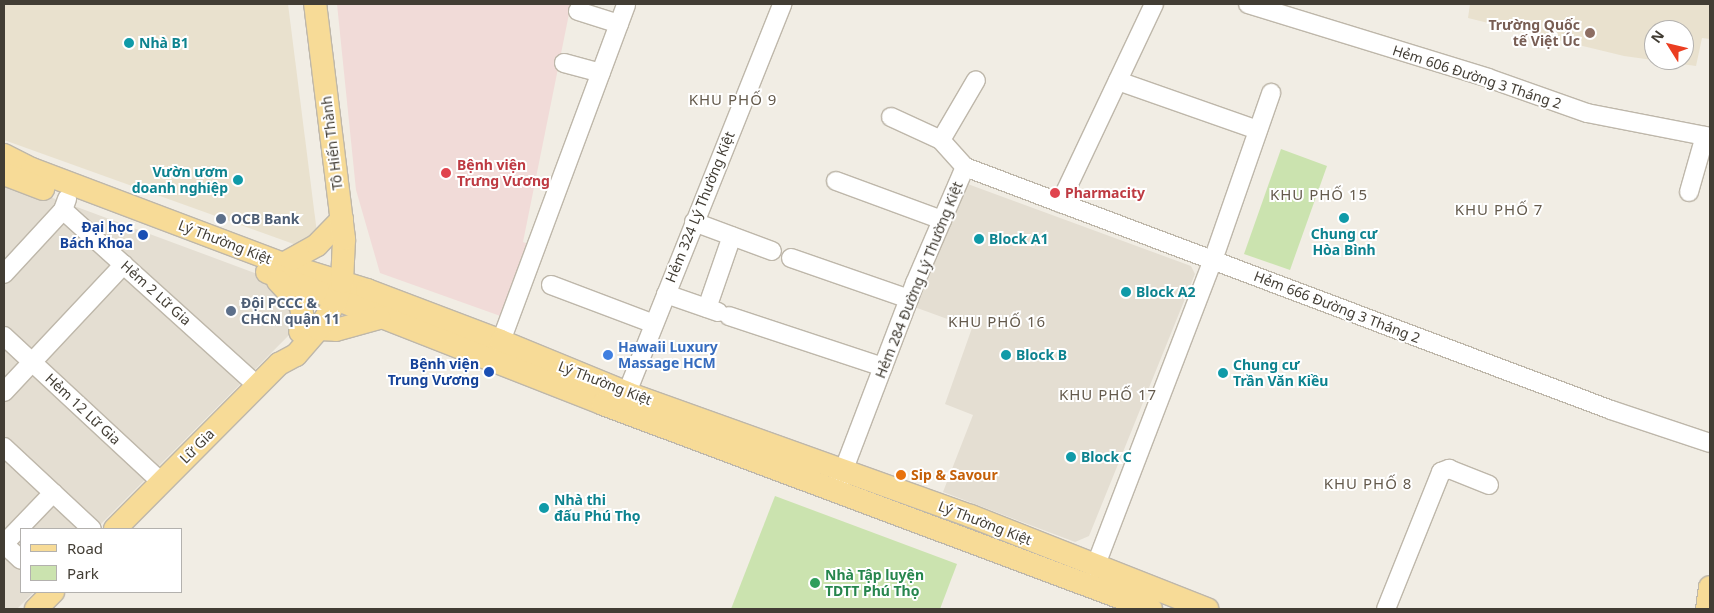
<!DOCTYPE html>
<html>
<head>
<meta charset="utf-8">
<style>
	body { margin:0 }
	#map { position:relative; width:1714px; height:613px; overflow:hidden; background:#f1ede4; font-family:"Noto Sans",sans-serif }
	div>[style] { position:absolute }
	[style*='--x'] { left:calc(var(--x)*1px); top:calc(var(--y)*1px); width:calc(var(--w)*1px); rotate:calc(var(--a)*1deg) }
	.residential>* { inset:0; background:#e4ded2 }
	.education>* { inset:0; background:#e9e1ce }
	.medical>* { inset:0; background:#f1dbd8 }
	.green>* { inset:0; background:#cbe3af }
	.roads { filter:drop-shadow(1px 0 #beb7aa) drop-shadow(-1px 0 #beb7aa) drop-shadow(0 1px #beb7aa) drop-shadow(0 -1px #beb7aa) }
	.minor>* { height:18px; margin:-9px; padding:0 9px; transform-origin:9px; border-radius:9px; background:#fff }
	.major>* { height:22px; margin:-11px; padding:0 11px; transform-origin:11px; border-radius:11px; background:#f7db97 }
	.dots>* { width:14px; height:14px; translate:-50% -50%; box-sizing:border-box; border:2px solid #fff; border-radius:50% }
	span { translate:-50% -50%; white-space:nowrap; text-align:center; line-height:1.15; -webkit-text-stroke:4px #fff; paint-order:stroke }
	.education-label { font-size:14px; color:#785e54; font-weight:700 }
	.right { translate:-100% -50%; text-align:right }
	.culture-label { font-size:14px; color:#0d838f; font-weight:700 }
	.left { translate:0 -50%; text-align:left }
	.street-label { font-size:14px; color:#423d34 }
	.health-label { font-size:14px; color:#be3a42; font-weight:700 }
	.service-label { font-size:14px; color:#4e5e75; font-weight:700 }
	.transit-label { font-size:14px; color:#164399; font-weight:700 }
	.shop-label { font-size:14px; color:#366cbe; font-weight:700 }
	.food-label { font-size:14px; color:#c56008; font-weight:700 }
	.leisure-label { font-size:14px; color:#27864d; font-weight:700 }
	.neighbourhood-label { font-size:15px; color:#645a4c; letter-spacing:1px }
	.frame { position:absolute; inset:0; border:5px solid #423d34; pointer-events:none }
	.legend { position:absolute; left:20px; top:528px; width:162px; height:65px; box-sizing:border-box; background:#fff; border:1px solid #b3b1ae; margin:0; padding:6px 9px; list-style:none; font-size:15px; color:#423d34 }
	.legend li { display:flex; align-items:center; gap:10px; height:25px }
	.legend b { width:25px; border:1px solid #b3b1ae }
	.north { position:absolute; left:1644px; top:20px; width:50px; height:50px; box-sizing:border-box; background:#fff; border:1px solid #b3b1ae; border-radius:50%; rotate:306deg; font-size:14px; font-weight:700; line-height:20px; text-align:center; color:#423d34 }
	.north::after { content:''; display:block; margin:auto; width:18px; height:22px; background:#eb3e21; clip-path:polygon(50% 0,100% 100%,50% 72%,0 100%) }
</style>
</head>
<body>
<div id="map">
	<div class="residential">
		<i style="clip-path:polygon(4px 180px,290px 286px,297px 327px,96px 529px,21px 529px,21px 592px,34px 592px,17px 609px,4px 609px)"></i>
		<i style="clip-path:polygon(965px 183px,1191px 266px,1195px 274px,1089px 536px,1075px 542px,943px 492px,973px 415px,945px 404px,972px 328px,909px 305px)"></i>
	</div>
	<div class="education">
		<i style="clip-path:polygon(4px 4px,288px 4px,317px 233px,302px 247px,4px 140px)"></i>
		<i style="clip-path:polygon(evenodd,1470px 4px,1710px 4px,1710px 39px,1702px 38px,1696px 66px,1624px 56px,1468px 18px,1470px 4px,1654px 30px,1684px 30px,1684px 60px,1654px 60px,1654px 30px)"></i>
	</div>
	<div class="medical">
		<i style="clip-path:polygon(337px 4px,571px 4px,523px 242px,531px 245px,506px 318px,380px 273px,356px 190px)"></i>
	</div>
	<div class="green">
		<i style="clip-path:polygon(1281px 149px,1327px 166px,1290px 270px,1244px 254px)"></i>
		<i style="clip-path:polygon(775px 496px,957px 564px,940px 609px,731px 609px)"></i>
	</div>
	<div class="roads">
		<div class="minor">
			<i style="--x:1248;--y:4;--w:251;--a:17.1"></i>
			<i style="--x:1488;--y:78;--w:105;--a:19.5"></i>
			<i style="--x:1587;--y:113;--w:125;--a:11"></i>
			<i style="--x:578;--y:11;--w:43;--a:17.6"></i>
			<i style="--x:564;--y:63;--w:38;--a:15"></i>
			<i style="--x:1118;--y:81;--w:148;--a:19.3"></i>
			<i style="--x:891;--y:117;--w:55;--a:24.7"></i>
			<i style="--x:965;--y:167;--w:690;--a:20.61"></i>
			<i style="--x:1611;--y:410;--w:104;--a:18.4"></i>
			<i style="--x:836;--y:181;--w:113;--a:20.2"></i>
			<i style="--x:1689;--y:192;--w:58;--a:-74.1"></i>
			<i style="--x:67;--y:199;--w:12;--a:110"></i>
			<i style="--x:63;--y:210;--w:261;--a:42.1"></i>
			<i style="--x:1060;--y:203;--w:220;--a:-64.7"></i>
			<i style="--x:694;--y:222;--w:83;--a:20.4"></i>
			<i style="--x:791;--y:258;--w:125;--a:19.2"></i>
			<i style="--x:4;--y:274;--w:87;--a:-47.3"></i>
			<i style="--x:551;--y:285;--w:110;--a:20.7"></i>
			<i style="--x:666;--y:294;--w:55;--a:19.1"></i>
			<i style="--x:707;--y:308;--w:76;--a:-70.9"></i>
			<i style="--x:729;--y:316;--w:162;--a:18.3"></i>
			<i style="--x:4;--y:336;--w:214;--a:42.9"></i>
			<i style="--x:501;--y:341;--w:359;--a:-69.6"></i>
			<i style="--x:4;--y:392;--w:175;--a:-46.8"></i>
			<i style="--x:622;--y:405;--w:432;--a:-68.2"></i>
			<i style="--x:4;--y:447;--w:120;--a:43"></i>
			<i style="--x:839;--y:482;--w:213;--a:-69.1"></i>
			<i style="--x:915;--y:283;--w:126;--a:-66.7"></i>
			<i style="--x:965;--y:167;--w:36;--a:-132"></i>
			<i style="--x:941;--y:140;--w:69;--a:-59.7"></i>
			<i style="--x:4;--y:544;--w:71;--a:-46.1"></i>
			<i style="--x:4;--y:544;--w:23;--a:43"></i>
			<i style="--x:1095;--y:567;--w:329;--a:-69"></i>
			<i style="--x:1213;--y:260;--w:177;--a:-70.8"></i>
			<i style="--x:1386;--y:609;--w:148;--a:-68.1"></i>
			<i style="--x:1441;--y:472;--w:9;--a:-21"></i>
			<i style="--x:1449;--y:469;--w:43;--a:21.8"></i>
		</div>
		<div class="major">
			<i style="--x:4;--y:155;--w:31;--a:27"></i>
			<i style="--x:32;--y:169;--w:268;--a:20.7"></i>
			<i style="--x:283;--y:264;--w:88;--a:17.2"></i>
			<i style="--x:367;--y:290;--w:143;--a:20.8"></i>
			<i style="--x:501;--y:341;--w:136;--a:22.4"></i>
			<i style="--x:627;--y:393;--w:365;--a:19.7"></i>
			<i style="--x:971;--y:516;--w:254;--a:21.5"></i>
			<i style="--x:4;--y:174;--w:42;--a:21"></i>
			<i style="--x:283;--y:264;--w:39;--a:-29"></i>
			<i style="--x:317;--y:245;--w:36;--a:-46"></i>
			<i style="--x:267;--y:272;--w:361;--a:21.4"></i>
			<i style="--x:603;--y:404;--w:585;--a:20.51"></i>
			<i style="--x:278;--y:281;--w:34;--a:47"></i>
			<i style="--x:301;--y:306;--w:14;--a:82"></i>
			<i style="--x:303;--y:320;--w:12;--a:104"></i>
			<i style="--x:319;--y:329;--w:17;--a:3"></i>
			<i style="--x:336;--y:330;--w:45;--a:-15.6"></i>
			<i style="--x:115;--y:529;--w:233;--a:-45.2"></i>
			<i style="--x:279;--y:364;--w:19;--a:-28"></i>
			<i style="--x:296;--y:355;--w:35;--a:-49"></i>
			<i style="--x:319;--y:329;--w:33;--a:-59"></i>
			<i style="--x:336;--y:301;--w:20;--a:-72"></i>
			<i style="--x:342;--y:282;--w:43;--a:-87.3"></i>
			<i style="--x:344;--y:239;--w:237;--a:-97"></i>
			<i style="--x:36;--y:609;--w:24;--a:-45"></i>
			<i style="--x:1707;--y:609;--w:22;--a:-82"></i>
		</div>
	</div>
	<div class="dots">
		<i style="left:1590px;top:33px;background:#8d6e63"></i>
		<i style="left:129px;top:43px;background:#0f9aa8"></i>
		<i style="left:446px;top:173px;background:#e0444e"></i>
		<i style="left:238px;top:180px;background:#0f9aa8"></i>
		<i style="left:1055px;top:193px;background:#e0444e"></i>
		<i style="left:1344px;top:218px;background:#0f9aa8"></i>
		<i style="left:221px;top:219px;background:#5c6f8a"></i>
		<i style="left:143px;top:235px;background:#1a4fb4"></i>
		<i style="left:979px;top:239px;background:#0f9aa8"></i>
		<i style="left:1126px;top:292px;background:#0f9aa8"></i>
		<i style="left:231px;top:311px;background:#5c6f8a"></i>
		<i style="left:608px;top:355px;background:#3f7fe0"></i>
		<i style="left:1006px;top:355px;background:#0f9aa8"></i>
		<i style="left:489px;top:372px;background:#1a4fb4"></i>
		<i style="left:1223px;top:373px;background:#0f9aa8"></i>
		<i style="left:1071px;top:457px;background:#0f9aa8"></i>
		<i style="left:901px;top:475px;background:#e8710a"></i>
		<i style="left:544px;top:508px;background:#0f9aa8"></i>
		<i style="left:815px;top:583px;background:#2e9e5b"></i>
	</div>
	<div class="education-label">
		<span class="right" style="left:1580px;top:33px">Trường Quốc<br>tế Việt Úc</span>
	</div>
	<div class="culture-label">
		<span class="left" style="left:139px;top:43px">Nhà B1</span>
		<span class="right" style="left:228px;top:180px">Vườn ươm<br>doanh nghiệp</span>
		<span style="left:1344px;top:242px">Chung cư<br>Hòa Bình</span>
		<span class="left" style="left:989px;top:239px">Block A1</span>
		<span class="left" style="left:1136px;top:292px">Block A2</span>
		<span class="left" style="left:1016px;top:355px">Block B</span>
		<span class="left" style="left:1233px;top:373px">Chung cư<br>Trần Văn Kiều</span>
		<span class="left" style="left:1081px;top:457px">Block C</span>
		<span class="left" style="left:554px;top:508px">Nhà thi<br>đấu Phú Thọ</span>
	</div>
	<div class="street-label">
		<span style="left:1477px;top:77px;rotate:18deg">Hẻm 606 Đường 3 Tháng 2</span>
		<span style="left:332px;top:143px;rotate:-97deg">Tô Hiến Thành</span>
		<span style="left:700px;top:207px;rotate:-68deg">Hẻm 324 Lý Thường Kiệt</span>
		<span style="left:225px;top:242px;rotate:21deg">Lý Thường Kiệt</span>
		<span style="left:919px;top:280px;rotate:-68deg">Hẻm 284 Đường Lý Thường Kiệt</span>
		<span style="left:156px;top:293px;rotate:42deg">Hẻm 2 Lữ Gia</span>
		<span style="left:1337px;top:307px;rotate:21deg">Hẻm 666 Đường 3 Tháng 2</span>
		<span style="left:605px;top:383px;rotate:21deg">Lý Thường Kiệt</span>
		<span style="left:83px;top:409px;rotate:43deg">Hẻm 12 Lữ Gia</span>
		<span style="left:197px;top:446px;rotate:-45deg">Lữ Gia</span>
		<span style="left:985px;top:523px;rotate:21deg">Lý Thường Kiệt</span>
	</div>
	<div class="health-label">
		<span class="left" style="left:457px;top:173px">Bệnh viện<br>Trưng Vương</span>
		<span class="left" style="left:1065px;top:193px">Pharmacity</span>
	</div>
	<div class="service-label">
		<span class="left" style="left:231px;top:219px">OCB Bank</span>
		<span class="left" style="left:241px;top:311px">Đội PCCC &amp;<br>CHCN quận 11</span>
	</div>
	<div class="transit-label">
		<span class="right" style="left:133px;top:235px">Đại học<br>Bách Khoa</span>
		<span class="right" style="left:479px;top:372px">Bệnh viện<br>Trung Vương</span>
	</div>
	<div class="shop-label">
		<span class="left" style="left:618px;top:355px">Hawaii Luxury<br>Massage HCM</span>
	</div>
	<div class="food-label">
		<span class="left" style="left:911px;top:475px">Sip &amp; Savour</span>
	</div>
	<div class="leisure-label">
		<span class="left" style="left:825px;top:583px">Nhà Tập luyện<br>TDTT Phú Thọ</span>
	</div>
	<div class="neighbourhood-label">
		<span style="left:733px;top:100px">KHU PHỐ 9</span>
		<span style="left:1319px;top:195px">KHU PHỐ 15</span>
		<span style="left:1499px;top:210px">KHU PHỐ 7</span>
		<span style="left:997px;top:322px">KHU PHỐ 16</span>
		<span style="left:1108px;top:395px">KHU PHỐ 17</span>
		<span style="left:1368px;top:484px">KHU PHỐ 8</span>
	</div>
	<div class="frame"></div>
	<ul class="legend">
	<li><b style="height:6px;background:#f7db97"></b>Road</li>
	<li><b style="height:14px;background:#cbe3af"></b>Park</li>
	</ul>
	<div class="north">N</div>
</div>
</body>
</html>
